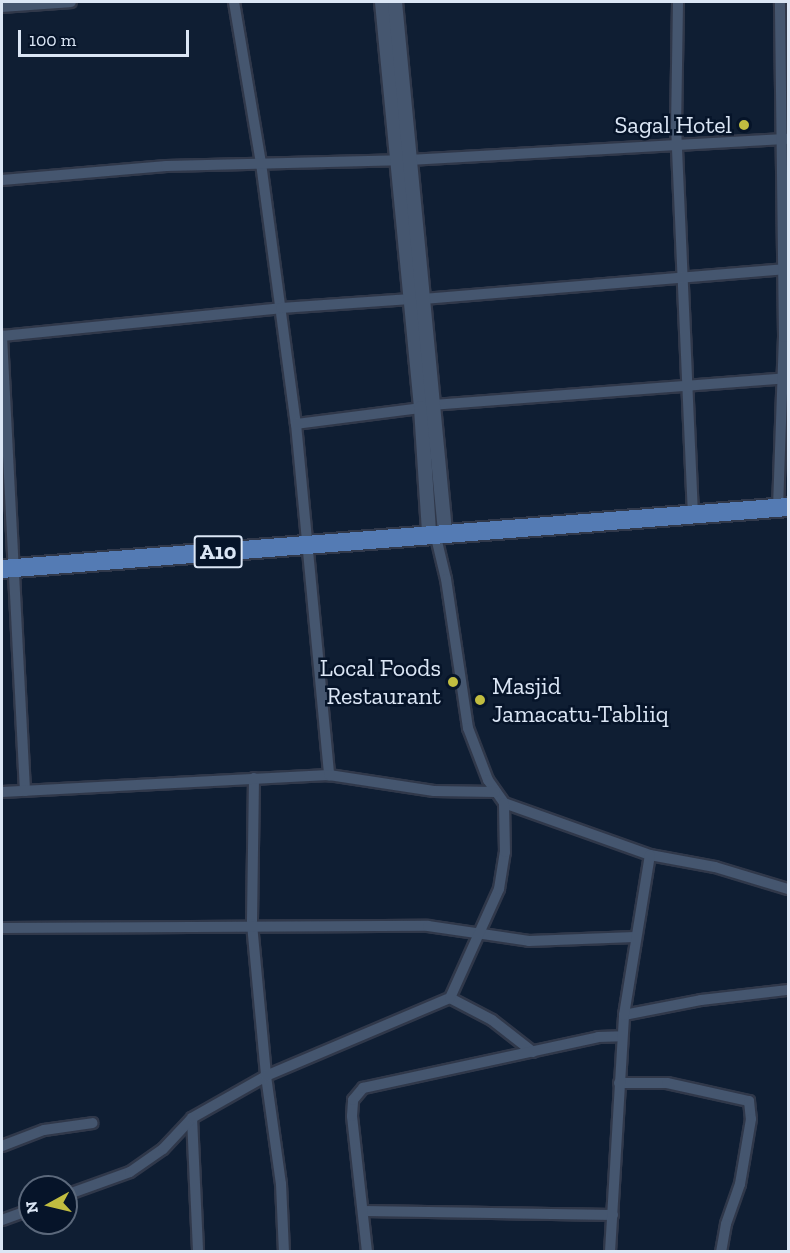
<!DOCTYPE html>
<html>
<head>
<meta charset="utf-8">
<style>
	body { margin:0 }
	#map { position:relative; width:790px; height:1253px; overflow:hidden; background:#0f1e33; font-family:"Zilla Slab",serif }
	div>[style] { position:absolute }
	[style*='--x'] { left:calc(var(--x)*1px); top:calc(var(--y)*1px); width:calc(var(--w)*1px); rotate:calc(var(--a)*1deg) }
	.roads { filter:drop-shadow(2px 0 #30384a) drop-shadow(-2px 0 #30384a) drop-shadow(0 2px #30384a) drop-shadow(0 -2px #30384a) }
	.minor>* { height:10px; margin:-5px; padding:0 5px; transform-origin:5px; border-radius:5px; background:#45566f }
	.tertiary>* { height:14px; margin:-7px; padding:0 7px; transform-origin:7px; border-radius:7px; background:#45566f }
	.trunk>* { height:18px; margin:-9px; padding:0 9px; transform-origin:9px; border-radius:9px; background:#547bb4 }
	.dots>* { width:16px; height:16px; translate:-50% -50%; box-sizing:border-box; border:3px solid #061429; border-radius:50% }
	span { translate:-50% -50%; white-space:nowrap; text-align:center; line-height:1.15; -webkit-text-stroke:5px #061429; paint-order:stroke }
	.shield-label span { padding:2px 4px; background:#061429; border:2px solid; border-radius:4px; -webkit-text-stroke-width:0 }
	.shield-label { font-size:22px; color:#dbe6f5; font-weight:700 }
	.poi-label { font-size:24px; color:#dbe6f5 }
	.right { translate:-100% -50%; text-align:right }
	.left { translate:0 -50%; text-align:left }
	.frame { position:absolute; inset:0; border:3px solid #dbe6f5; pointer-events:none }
	.north { position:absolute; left:18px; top:1175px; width:60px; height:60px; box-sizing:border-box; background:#061429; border:2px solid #5b687b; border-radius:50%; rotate:262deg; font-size:16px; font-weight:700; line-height:24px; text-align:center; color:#dbe6f5 }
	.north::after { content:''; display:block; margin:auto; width:21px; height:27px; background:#c1bd40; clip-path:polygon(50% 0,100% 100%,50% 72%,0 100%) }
	.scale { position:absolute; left:18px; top:30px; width:171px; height:27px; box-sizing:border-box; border:3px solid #dbe6f5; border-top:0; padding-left:8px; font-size:18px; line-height:21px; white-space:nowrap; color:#dbe6f5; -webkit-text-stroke:4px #061429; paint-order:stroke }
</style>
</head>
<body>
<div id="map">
	<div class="roads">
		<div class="minor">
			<i style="--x:234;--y:2;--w:163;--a:80.5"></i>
			<i style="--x:261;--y:163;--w:263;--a:82.4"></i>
			<i style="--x:296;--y:424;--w:353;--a:84.6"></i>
			<i style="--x:678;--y:2;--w:124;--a:90.9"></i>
			<i style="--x:676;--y:126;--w:388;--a:87.5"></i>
			<i style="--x:2;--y:7;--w:69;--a:-4.1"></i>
			<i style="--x:2;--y:180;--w:165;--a:-4.9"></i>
			<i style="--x:166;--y:166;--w:243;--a:-1.4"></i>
			<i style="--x:409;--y:160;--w:380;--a:-3.2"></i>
			<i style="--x:422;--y:299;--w:367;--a:-4.7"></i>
			<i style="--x:432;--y:405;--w:357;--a:-4.3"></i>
			<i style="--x:296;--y:424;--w:126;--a:-7.3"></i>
			<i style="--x:778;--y:508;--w:171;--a:-88"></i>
			<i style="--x:784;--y:337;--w:335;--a:-90.7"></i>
			<i style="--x:435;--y:533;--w:47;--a:76.6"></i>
			<i style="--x:446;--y:579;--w:151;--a:81.6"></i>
			<i style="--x:468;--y:728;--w:56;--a:69"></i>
			<i style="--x:488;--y:780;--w:28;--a:55"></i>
			<i style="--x:504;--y:803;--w:155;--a:19.6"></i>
			<i style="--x:650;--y:855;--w:66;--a:10.5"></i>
			<i style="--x:715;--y:867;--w:76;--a:16.8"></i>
			<i style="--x:254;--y:778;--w:146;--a:90.8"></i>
			<i style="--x:252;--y:924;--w:153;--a:84.7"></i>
			<i style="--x:266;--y:1076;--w:109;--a:82.1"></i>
			<i style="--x:281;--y:1184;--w:68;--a:87.5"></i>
			<i style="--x:25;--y:791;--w:456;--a:-92.9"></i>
			<i style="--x:2;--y:336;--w:280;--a:-5.7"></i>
			<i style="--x:281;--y:308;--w:130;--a:-4"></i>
			<i style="--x:2;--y:792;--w:327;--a:-3"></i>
			<i style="--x:329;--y:775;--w:106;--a:8.7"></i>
			<i style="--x:434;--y:791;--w:61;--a:0.9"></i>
			<i style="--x:2;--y:928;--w:426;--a:-0.3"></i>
			<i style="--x:428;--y:926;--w:102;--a:8.4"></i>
			<i style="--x:529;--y:941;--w:106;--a:-2.2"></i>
			<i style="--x:450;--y:998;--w:47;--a:27.6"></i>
			<i style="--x:492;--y:1020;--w:52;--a:38"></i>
			<i style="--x:624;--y:1015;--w:78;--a:-11"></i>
			<i style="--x:701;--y:1000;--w:88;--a:-6.6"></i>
			<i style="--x:619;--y:1083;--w:48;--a:0"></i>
			<i style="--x:667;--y:1083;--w:84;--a:12.4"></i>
			<i style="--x:749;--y:1101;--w:18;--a:84"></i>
			<i style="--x:751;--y:1119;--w:66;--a:99.6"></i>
			<i style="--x:740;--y:1184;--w:42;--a:109.3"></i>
			<i style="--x:726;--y:1224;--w:28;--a:100"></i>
			<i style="--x:192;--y:1118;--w:134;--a:87.4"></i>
			<i style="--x:2;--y:1146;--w:45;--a:-20.9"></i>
			<i style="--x:44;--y:1130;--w:49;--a:-8.1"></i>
			<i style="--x:66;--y:1195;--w:68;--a:-19.8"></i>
			<i style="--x:130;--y:1172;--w:40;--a:-34.9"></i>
			<i style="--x:163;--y:1149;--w:42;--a:-46.9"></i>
			<i style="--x:192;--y:1118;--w:85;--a:-29.6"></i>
			<i style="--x:266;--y:1076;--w:200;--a:-23"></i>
			<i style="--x:450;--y:998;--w:120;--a:-65.8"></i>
			<i style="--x:499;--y:889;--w:37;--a:-81"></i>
			<i style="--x:505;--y:852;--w:49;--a:-91.2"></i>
			<i style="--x:364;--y:1211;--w:249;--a:0.9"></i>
			<i style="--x:2;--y:1220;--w:30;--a:-20"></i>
			<i style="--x:367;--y:1252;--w:137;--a:-96.3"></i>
			<i style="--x:352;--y:1116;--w:16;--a:-86"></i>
			<i style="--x:353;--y:1100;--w:16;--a:-50"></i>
			<i style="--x:363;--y:1088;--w:240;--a:-12.2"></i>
			<i style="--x:598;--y:1037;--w:24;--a:-2"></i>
			<i style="--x:610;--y:1252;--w:237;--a:-86.6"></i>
			<i style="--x:624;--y:1015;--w:162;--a:-80.8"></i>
		</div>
		<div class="tertiary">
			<i style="--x:382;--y:2;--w:408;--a:84.5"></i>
			<i style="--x:421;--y:408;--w:125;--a:86.3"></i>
			<i style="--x:395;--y:2;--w:532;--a:84.61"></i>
		</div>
		<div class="trunk">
			<i style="--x:2;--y:569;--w:788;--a:-4.51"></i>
		</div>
	</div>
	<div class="dots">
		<i style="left:744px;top:125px;background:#c1bd40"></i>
		<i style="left:453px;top:682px;background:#c1bd40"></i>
		<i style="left:480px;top:700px;background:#c1bd40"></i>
	</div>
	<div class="shield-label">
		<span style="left:218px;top:552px">A10</span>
	</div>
	<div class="poi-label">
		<span class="right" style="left:732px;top:125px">Sagal Hotel</span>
		<span class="right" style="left:441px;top:682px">Local Foods<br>Restaurant</span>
		<span class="left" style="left:492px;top:700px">Masjid<br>Jamacatu-Tabliiq</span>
	</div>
	<div class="frame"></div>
	<div class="north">N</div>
	<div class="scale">100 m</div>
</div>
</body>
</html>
